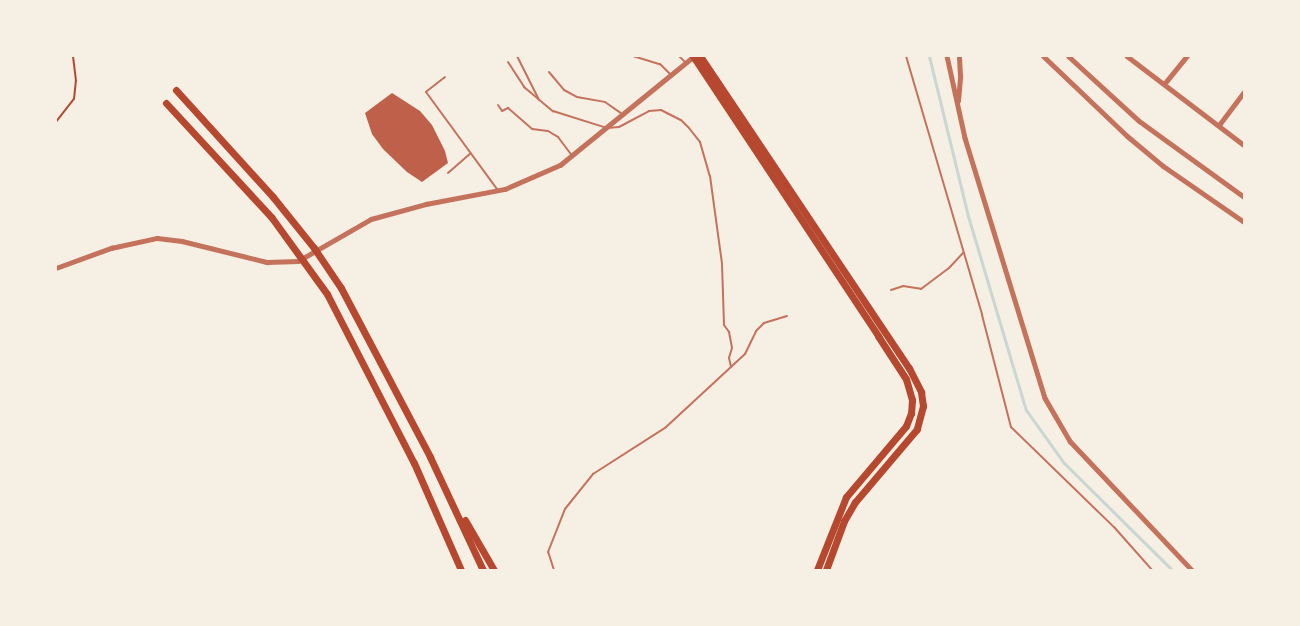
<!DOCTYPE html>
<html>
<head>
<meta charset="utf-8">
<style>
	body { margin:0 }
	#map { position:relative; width:1300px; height:626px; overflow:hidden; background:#f6efe4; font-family:Jost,sans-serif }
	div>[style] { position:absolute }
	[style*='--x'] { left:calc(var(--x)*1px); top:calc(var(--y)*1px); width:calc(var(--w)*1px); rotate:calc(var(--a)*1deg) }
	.stream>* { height:3px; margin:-1.5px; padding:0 1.5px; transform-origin:1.5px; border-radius:1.5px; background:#c9d6d2 }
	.building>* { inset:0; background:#bf614a }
	.path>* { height:1.5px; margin:-0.75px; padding:0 0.75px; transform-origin:0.75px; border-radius:0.75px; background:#b5482f }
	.service>* { height:2px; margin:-1px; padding:0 1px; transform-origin:1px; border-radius:1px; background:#c5725c }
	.minor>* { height:4.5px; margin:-2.25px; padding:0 2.25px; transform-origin:2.25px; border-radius:2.25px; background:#c5725c }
	.tertiary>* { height:5px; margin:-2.5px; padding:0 2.5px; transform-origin:2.5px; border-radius:2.5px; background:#c5725c }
	.trunk>* { height:7px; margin:-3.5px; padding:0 3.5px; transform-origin:3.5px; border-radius:3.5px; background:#b5482f }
	span { translate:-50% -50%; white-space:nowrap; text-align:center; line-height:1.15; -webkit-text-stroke:4.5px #f6efe4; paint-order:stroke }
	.frame { position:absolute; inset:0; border:57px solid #f6efe4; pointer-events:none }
</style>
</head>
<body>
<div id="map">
	<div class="stream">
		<i style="--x:929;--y:56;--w:165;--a:76.3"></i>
		<i style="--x:968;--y:216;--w:202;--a:73.4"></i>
		<i style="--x:1026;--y:410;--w:65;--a:54.4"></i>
		<i style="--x:1064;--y:463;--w:152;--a:44.7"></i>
	</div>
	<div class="building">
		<i style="clip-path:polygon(392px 93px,420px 111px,432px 125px,445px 151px,448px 163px,422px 182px,407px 172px,383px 149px,372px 134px,365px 113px)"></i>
	</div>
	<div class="path">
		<i style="--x:56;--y:122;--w:29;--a:-52"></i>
		<i style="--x:74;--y:99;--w:18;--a:-84"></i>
		<i style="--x:76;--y:81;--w:25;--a:-97"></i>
	</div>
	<div class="service">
		<i style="--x:517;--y:56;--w:49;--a:63.4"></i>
		<i style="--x:633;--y:56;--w:28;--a:17"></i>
		<i style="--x:660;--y:64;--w:16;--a:45"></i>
		<i style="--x:679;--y:56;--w:8;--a:45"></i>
		<i style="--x:906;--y:56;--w:270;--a:73.6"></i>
		<i style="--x:982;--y:315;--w:116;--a:75.5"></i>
		<i style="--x:1011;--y:427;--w:144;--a:44.2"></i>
		<i style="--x:1114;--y:527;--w:57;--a:48.5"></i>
		<i style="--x:508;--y:62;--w:30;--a:57"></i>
		<i style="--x:524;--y:87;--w:38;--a:40"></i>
		<i style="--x:553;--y:111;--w:57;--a:17.5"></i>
		<i style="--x:607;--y:128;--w:12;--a:-5"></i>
		<i style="--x:619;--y:127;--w:34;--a:-28"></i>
		<i style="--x:649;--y:111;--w:12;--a:-5"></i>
		<i style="--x:661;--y:110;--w:22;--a:27"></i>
		<i style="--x:681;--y:120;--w:11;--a:45"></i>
		<i style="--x:689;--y:128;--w:18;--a:52"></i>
		<i style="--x:700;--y:142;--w:35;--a:74"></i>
		<i style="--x:710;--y:176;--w:89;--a:82.2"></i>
		<i style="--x:722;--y:264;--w:61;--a:88.1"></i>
		<i style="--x:724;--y:325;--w:9;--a:54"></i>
		<i style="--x:729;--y:332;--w:16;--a:79"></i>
		<i style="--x:732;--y:348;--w:10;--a:107"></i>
		<i style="--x:729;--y:358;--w:9;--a:77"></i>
		<i style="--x:549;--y:72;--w:23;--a:50"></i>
		<i style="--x:564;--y:90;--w:15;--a:28"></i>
		<i style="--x:577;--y:97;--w:28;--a:10"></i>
		<i style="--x:605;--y:102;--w:19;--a:35"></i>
		<i style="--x:445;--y:77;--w:24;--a:142"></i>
		<i style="--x:426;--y:92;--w:120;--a:53.8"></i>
		<i style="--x:498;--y:105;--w:7;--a:56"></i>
		<i style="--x:502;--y:111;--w:7;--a:-27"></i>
		<i style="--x:508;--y:108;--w:32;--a:41"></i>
		<i style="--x:532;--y:129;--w:16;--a:7"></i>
		<i style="--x:548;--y:131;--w:12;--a:31"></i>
		<i style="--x:558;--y:137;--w:21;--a:53"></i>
		<i style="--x:448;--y:173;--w:30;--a:-41"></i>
		<i style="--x:891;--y:290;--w:13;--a:-18"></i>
		<i style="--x:903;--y:286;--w:18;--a:9"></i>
		<i style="--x:921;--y:289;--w:35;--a:-37"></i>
		<i style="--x:949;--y:268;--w:21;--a:-47"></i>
		<i style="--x:554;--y:570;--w:19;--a:-108"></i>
		<i style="--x:548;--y:552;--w:46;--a:-68.4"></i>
		<i style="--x:565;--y:509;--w:45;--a:-51.3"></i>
		<i style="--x:593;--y:474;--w:85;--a:-32.6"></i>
		<i style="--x:665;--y:428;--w:109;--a:-42.8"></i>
		<i style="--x:745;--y:354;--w:25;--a:-64"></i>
		<i style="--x:756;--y:331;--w:11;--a:-45"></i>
		<i style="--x:764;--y:323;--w:24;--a:-17"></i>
	</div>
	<div class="minor">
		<i style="--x:947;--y:56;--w:84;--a:77.6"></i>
		<i style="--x:965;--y:138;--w:272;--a:72.9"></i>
		<i style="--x:1045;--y:398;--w:50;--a:59.8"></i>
		<i style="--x:1070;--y:441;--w:178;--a:46.6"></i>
		<i style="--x:1127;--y:56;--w:147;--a:37.3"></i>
		<i style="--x:1165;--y:83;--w:35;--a:-51"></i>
		<i style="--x:958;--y:101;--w:25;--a:-85"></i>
		<i style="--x:960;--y:76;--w:20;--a:-93"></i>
		<i style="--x:1219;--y:125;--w:41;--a:-52.9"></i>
		<i style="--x:56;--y:268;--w:59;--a:-20"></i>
		<i style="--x:111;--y:248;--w:47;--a:-12.3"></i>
		<i style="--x:157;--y:238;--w:25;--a:7"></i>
		<i style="--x:182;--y:241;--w:88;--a:13.9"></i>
		<i style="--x:267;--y:262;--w:31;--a:-2"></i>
		<i style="--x:298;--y:261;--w:84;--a:-29.9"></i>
		<i style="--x:371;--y:219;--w:57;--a:-15.3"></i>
		<i style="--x:426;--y:204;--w:80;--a:-10.8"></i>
		<i style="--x:505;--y:189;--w:60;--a:-23.6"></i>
		<i style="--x:560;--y:165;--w:173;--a:-39.1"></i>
	</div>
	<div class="tertiary">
		<i style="--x:1043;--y:56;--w:116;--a:43.6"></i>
		<i style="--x:1127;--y:136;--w:47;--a:39.8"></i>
		<i style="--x:1163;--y:166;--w:98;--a:34.7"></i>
		<i style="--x:1068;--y:56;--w:96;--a:42.5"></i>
		<i style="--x:1139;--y:121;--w:130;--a:35.9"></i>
	</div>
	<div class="trunk">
		<i style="--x:693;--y:56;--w:336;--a:56.5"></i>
		<i style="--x:878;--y:336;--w:51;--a:56.9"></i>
		<i style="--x:906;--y:379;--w:22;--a:74"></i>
		<i style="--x:912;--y:400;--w:13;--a:94"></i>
		<i style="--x:911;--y:413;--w:14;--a:111"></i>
		<i style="--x:906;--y:426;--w:93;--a:130.2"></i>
		<i style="--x:846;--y:497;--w:79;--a:111.7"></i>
		<i style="--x:700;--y:56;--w:376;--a:56.2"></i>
		<i style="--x:909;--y:368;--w:27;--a:63"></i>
		<i style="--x:921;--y:392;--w:14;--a:82"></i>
		<i style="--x:923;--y:406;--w:24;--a:105"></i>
		<i style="--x:917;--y:429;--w:96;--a:130.3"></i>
		<i style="--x:855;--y:502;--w:22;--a:120"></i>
		<i style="--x:844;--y:521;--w:52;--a:110.2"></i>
		<i style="--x:176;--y:90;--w:144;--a:47.8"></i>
		<i style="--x:273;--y:197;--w:65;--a:51.2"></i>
		<i style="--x:314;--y:248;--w:48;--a:56"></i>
		<i style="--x:341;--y:288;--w:191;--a:62.2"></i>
		<i style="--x:430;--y:457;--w:125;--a:64.9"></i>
		<i style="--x:166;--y:103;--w:156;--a:47.3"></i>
		<i style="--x:272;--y:218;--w:94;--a:54.1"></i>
		<i style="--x:327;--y:294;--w:190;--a:62.8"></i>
		<i style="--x:414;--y:463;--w:117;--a:66.3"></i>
		<i style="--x:465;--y:520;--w:58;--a:59.9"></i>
	</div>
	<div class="frame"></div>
</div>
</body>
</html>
